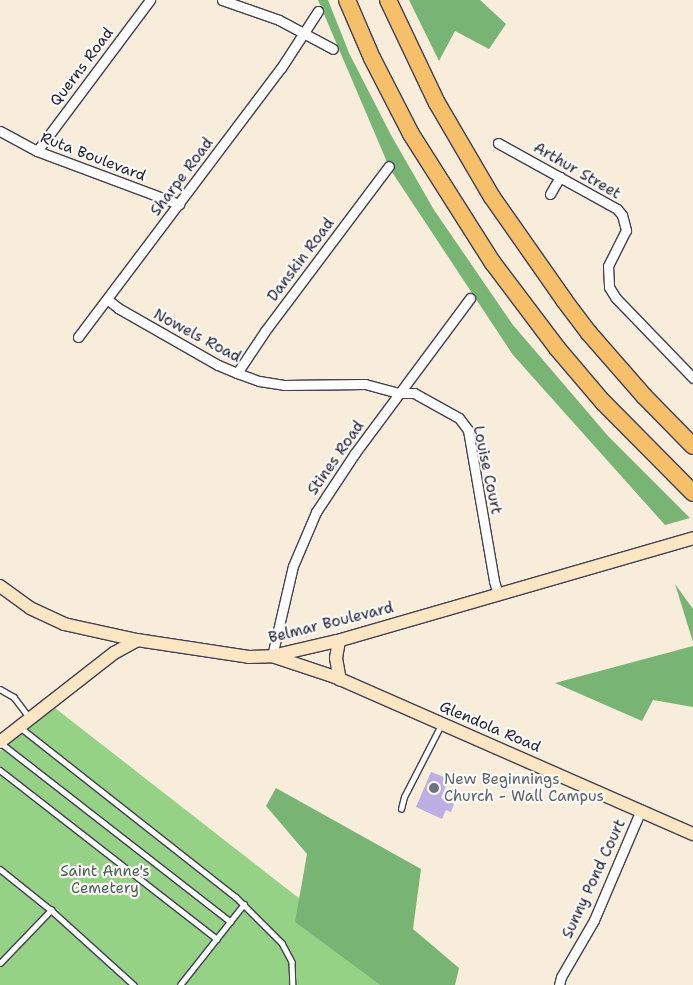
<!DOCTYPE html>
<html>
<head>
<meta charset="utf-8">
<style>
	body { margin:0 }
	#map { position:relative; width:693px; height:985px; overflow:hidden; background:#f8ecda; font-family:"Shantell Sans",sans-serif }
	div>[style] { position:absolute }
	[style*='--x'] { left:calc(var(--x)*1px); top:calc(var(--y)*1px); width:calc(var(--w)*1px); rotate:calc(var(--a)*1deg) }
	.green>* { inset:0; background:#96d286 }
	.forest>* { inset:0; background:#78b473 }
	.building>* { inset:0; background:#bcafe3 }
	.roads { filter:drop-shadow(1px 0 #424053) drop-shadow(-1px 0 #424053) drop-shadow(0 1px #424053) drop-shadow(0 -1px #424053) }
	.lane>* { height:4.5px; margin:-2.25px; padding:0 2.25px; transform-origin:2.25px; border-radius:2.25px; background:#fff }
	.street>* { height:9px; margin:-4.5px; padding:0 4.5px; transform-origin:4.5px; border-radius:4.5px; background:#fff }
	.secondary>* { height:12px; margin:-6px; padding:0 6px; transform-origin:6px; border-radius:6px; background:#fbe6c4 }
	.highway>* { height:16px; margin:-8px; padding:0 8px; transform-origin:8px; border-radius:8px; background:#f6c06b }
	.dots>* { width:14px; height:14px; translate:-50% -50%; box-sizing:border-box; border:2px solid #fdfcf7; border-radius:50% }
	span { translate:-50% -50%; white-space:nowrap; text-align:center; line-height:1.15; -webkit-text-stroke:4.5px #fdfcf7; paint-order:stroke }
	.street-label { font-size:15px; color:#22223b }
	.worship-label { font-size:15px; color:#5b616d }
	.left { translate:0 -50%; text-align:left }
	.park-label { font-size:15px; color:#4b6055 }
</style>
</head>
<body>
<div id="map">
	<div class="green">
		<i style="clip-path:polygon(55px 708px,300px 899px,296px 922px,380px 985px,0 985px,0 751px)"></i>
	</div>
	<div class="forest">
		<i style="clip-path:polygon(318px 0,328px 0,349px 53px,391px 135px,434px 210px,513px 325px,608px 436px,690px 518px,665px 525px,513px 355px,390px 169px)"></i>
		<i style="clip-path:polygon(409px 0,480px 0,506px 24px,489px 49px,455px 31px,439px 61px)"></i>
		<i style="clip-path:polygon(675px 584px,693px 609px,693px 642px)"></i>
		<i style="clip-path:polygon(693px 646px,693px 707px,653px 700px,642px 721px,555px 683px)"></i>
		<i style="clip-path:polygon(276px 788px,421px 869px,413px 929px,459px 968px,455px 985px,380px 985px,295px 922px,307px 854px,266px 806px)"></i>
	</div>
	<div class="building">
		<i style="clip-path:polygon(431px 772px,449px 779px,441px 798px,454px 804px,451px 812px,446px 810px,442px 819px,416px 807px)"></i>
	</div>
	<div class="roads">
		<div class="lane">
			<i style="--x:0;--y:689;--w:16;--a:30"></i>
			<i style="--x:14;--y:697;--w:25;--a:53"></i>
			<i style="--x:21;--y:728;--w:273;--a:38.2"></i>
			<i style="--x:236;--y:897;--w:65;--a:45"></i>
			<i style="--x:282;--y:943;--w:21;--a:62"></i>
			<i style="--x:292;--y:962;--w:23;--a:88"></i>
			<i style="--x:1;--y:743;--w:291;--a:37.9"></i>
			<i style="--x:0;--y:770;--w:275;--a:37.9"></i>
			<i style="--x:401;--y:809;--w:12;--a:-76"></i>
			<i style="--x:404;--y:797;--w:81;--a:-62.8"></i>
			<i style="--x:0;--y:869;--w:65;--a:38.8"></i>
			<i style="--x:51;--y:910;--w:112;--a:42.1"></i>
			<i style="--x:0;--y:963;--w:74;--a:-46.1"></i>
			<i style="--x:180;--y:985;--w:103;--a:-51.7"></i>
		</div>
		<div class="street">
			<i style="--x:222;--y:0;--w:60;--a:19.3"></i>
			<i style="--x:279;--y:20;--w:61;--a:28.2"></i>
			<i style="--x:0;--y:131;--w:42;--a:28.4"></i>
			<i style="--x:37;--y:151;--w:152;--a:20.5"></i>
			<i style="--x:498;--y:143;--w:136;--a:29"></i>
			<i style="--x:617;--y:209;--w:8;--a:50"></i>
			<i style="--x:622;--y:215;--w:16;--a:75"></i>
			<i style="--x:626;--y:230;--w:40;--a:116.6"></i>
			<i style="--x:608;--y:266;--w:21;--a:87"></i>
			<i style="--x:609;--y:287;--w:13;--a:58"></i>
			<i style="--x:616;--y:298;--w:111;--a:46.1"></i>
			<i style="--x:37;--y:151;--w:189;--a:-53.2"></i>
			<i style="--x:550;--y:194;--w:20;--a:-60"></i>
			<i style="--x:107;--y:299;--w:14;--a:39"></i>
			<i style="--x:118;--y:308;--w:115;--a:29.7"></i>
			<i style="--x:218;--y:365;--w:21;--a:23"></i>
			<i style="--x:237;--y:373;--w:23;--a:20"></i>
			<i style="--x:259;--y:381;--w:25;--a:9"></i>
			<i style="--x:284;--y:385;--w:81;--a:-0.7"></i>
			<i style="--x:365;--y:384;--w:35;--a:15"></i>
			<i style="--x:399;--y:393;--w:15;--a:0"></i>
			<i style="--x:414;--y:393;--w:51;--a:29.1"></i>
			<i style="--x:459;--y:418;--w:15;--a:53"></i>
			<i style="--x:468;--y:430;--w:153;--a:80.2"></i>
			<i style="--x:494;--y:581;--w:14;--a:73"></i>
			<i style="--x:78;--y:337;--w:337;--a:-53"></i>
			<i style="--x:281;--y:68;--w:68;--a:-57"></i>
			<i style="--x:237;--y:373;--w:50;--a:-56.3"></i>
			<i style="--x:265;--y:331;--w:206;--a:-53.1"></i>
			<i style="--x:272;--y:656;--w:92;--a:-76.9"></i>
			<i style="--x:293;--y:566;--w:59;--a:-66.9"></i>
			<i style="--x:316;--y:512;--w:71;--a:-56.5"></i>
			<i style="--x:355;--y:453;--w:193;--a:-53.4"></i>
			<i style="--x:559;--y:985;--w:8;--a:-76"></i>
			<i style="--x:561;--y:977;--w:66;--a:-59.9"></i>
			<i style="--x:594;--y:920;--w:120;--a:-66.9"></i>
		</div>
		<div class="secondary">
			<i style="--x:0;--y:586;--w:37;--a:36"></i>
			<i style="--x:30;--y:608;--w:38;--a:25"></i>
			<i style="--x:64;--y:624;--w:75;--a:12.4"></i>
			<i style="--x:339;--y:641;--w:17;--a:100"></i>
			<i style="--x:336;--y:658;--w:22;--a:80"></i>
			<i style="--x:272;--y:656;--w:66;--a:18.4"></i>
			<i style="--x:335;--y:677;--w:391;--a:23.7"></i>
			<i style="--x:0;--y:742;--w:145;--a:-38"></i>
			<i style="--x:114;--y:653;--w:26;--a:-29"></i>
			<i style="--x:137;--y:640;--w:113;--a:8.6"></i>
			<i style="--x:249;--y:657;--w:23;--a:-2"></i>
			<i style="--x:272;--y:656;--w:67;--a:-13"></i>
			<i style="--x:337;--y:641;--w:371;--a:-16.1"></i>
		</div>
		<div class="highway">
			<i style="--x:347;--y:0;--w:63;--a:66.7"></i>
			<i style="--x:372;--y:58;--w:85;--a:62.8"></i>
			<i style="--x:411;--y:134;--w:153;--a:57.6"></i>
			<i style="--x:493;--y:263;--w:106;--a:53"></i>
			<i style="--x:557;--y:348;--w:71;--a:49.6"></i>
			<i style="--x:603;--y:402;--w:128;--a:45.3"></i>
			<i style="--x:388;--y:0;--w:114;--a:64.6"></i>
			<i style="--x:437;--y:103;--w:109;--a:59.7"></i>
			<i style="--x:492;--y:197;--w:126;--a:55"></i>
			<i style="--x:564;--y:300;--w:41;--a:52.9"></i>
			<i style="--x:589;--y:333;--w:84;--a:48.9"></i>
			<i style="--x:644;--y:396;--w:70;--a:45.6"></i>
		</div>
	</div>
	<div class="dots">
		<i style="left:434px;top:788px;background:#6b7280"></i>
	</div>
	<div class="street-label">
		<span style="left:82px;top:67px;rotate:-53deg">Querns Road</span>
		<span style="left:93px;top:157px;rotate:21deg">Ruta Boulevard</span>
		<span style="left:577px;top:171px;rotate:30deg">Arthur Street</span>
		<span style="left:182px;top:177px;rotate:-53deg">Sharpe Road</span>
		<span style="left:301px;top:260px;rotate:-53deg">Danskin Road</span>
		<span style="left:197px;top:336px;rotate:28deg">Nowels Road</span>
		<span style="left:336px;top:458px;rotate:-55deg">Stines Road</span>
		<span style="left:487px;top:470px;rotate:78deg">Louise Court</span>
		<span style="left:331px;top:623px;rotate:-14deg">Belmar Boulevard</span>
		<span style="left:490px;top:727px;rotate:23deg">Glendola Road</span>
		<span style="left:594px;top:879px;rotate:-65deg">Sunny Pond Court</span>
	</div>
	<div class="worship-label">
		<span class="left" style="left:444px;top:788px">New Beginnings<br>Church - Wall Campus</span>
	</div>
	<div class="park-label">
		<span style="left:105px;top:880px">Saint Anne's<br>Cemetery</span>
	</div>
</div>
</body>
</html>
